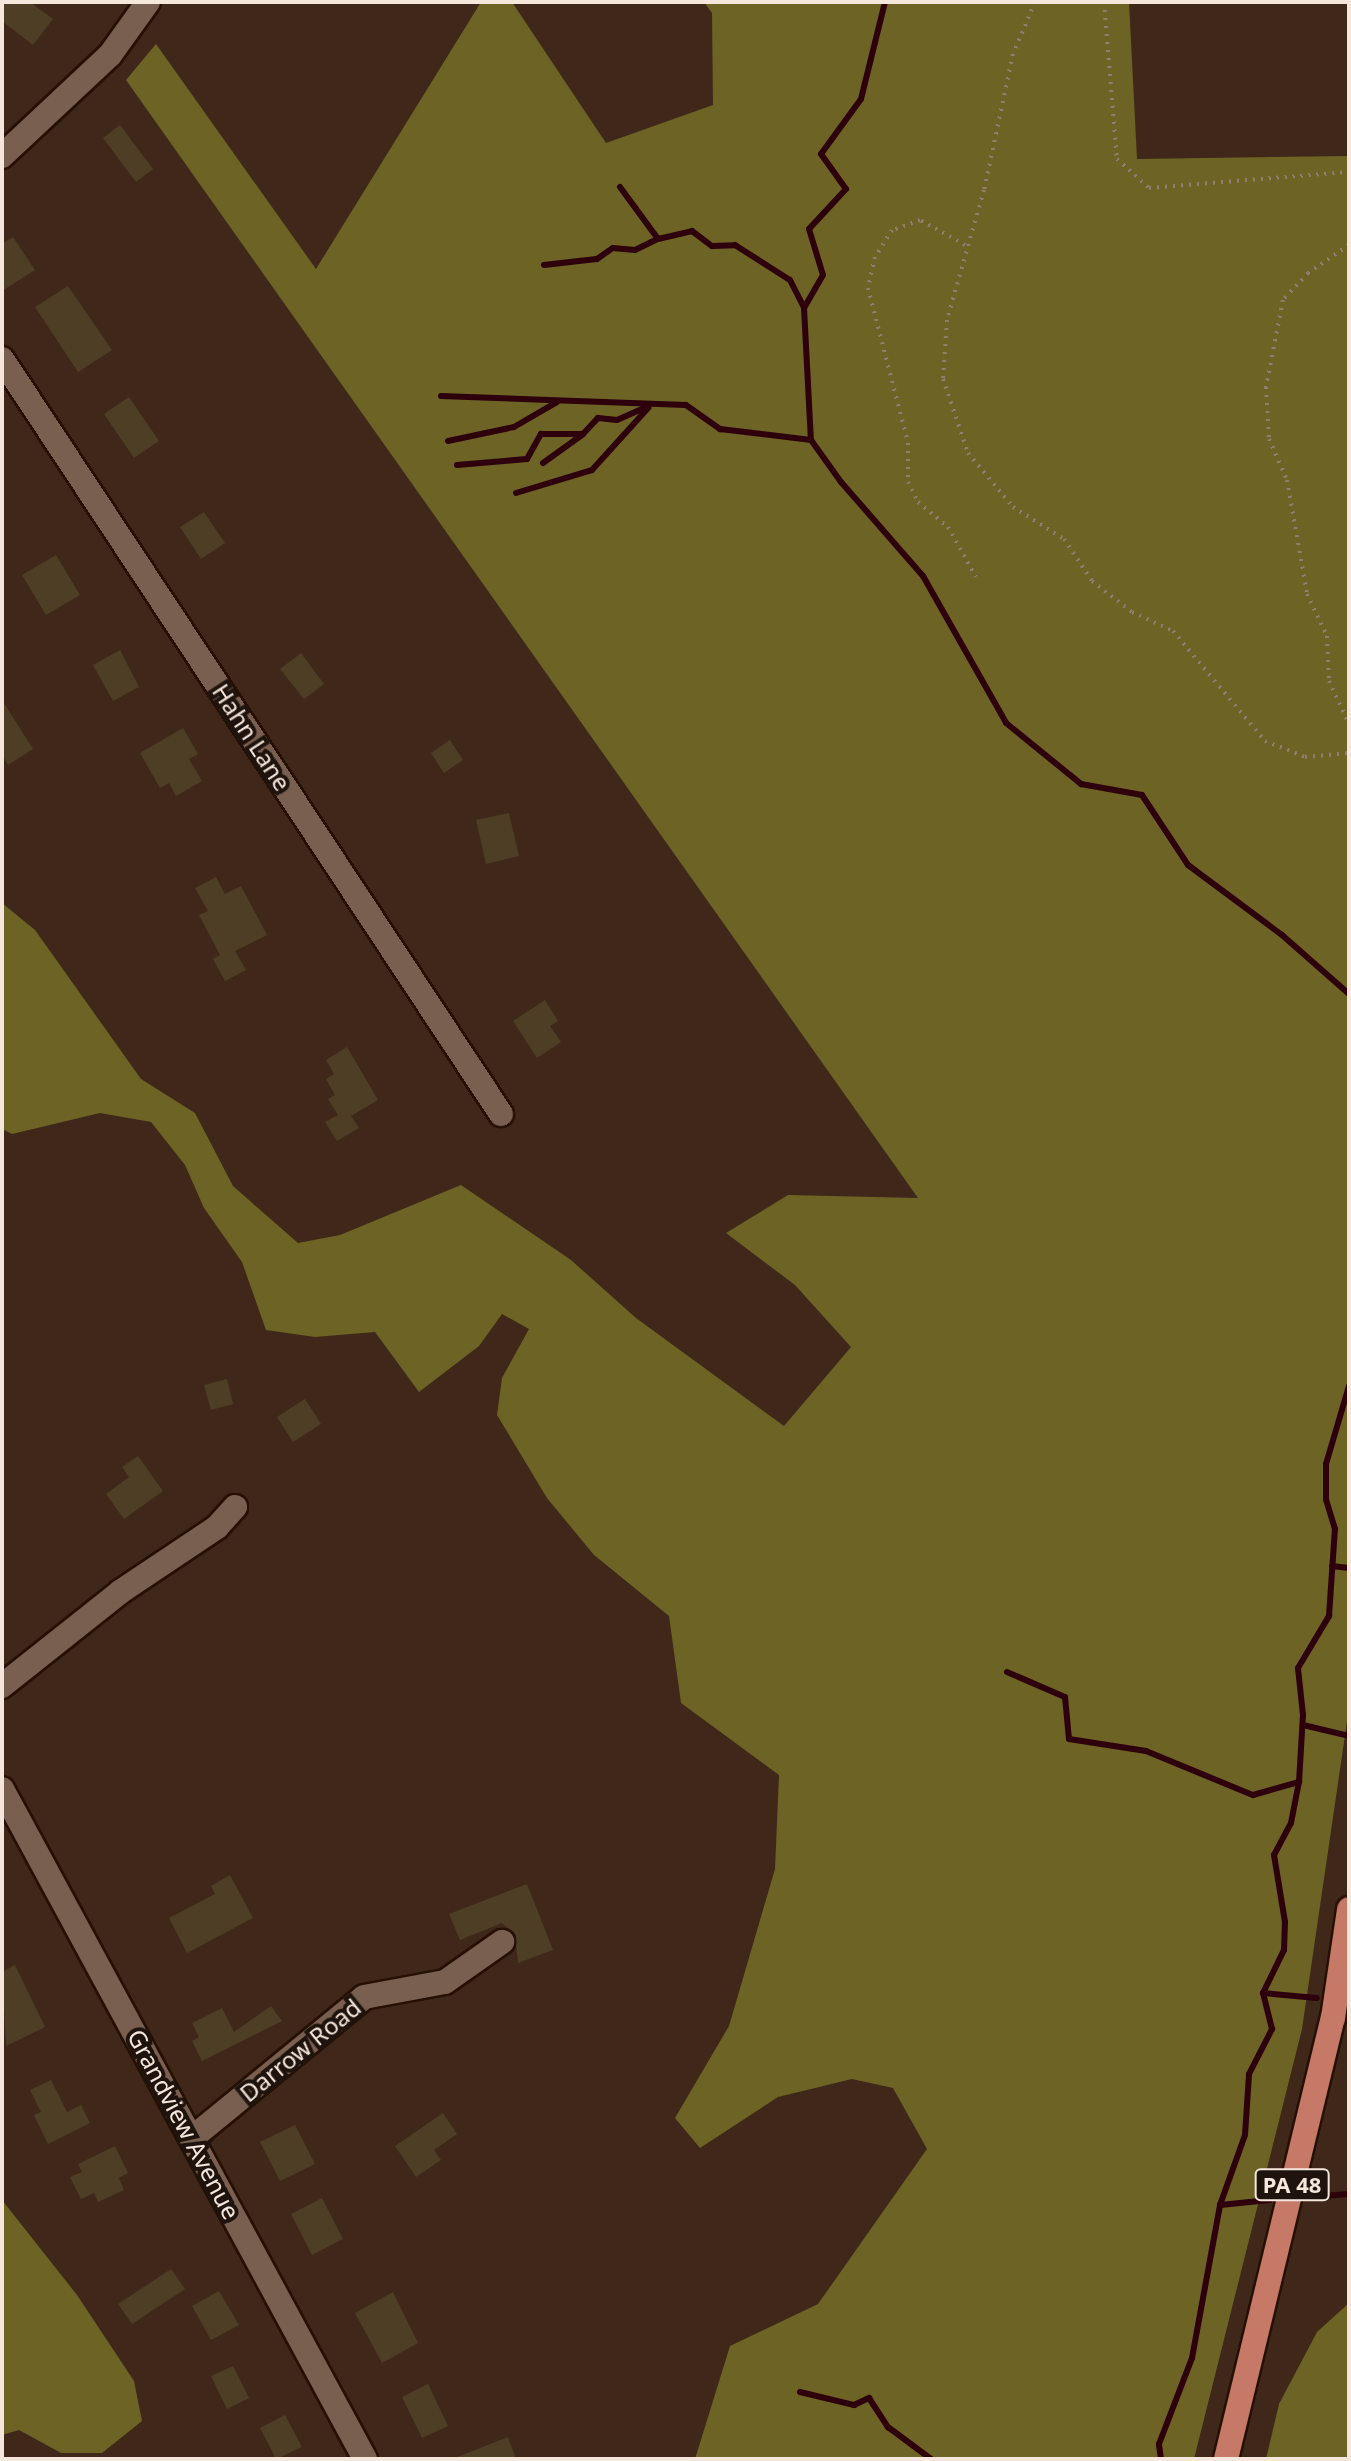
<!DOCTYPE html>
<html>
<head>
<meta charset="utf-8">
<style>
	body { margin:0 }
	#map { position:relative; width:1351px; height:2461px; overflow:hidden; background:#3f2819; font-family:"Noto Sans",sans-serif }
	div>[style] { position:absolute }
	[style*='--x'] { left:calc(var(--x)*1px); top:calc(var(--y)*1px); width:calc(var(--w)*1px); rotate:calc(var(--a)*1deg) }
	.forest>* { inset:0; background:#6c6325 }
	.stream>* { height:6px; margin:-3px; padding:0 3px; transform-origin:3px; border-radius:3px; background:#2d000c }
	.building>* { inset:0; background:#4e3e26 }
	.path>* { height:4px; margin-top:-2px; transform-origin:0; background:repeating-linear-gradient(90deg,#927e71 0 2px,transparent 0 8px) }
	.roads { filter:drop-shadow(2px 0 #251003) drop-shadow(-2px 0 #251003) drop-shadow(0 2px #251003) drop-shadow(0 -2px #251003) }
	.minor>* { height:24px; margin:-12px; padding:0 12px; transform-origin:12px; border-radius:12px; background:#795f4f }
	.major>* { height:24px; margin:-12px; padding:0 12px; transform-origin:12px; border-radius:12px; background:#c67967 }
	span { translate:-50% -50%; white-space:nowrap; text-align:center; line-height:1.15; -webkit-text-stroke:8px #1e140d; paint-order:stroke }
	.shield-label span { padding:2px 6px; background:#1e140d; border:2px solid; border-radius:6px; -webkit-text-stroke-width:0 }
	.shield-label { font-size:22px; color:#f6e7dd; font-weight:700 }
	.street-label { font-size:24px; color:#f6e7dd }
	.frame { position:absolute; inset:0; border:4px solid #f6e7dd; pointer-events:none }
</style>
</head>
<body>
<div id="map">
	<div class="forest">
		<i style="clip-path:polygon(481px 2px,512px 2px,606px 143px,713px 105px,712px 13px,704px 2px,1129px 2px,1137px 159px,1349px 156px,1349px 1708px,1302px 2029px,1194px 2459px,695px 2459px,730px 2346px,818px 2304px,927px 2149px,893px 2088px,852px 2079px,778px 2097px,700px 2148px,675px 2118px,729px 2026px,775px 1869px,779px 1775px,681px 1703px,669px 1616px,594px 1555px,547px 1498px,497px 1415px,502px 1378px,529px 1329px,502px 1314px,479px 1346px,419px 1392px,375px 1332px,315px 1337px,266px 1330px,242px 1262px,204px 1208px,185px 1165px,151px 1122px,100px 1113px,12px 1134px,2px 1129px,2px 903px,35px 930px,141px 1079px,195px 1113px,233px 1186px,298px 1243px,340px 1235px,461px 1185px,571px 1260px,636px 1318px,784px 1426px,851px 1347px,795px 1285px,726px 1233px,788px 1195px,918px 1198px,126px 80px,156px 44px,316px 269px)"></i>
		<i style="clip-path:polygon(2px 2200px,77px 2295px,134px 2381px,142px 2421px,102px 2453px,61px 2453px,19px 2430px,2px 2435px)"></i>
		<i style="clip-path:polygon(1349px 2303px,1349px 2459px,1266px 2459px,1279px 2404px,1317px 2332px)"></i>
	</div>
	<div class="stream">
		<i style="--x:885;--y:2;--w:100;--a:103.9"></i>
		<i style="--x:861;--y:99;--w:68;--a:126"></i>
		<i style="--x:821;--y:154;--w:43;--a:54.5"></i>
		<i style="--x:846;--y:189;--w:54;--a:132.8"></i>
		<i style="--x:809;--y:229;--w:48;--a:73.1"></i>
		<i style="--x:823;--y:275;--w:38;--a:120"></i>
		<i style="--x:804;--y:308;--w:132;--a:87"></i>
		<i style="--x:811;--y:440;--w:52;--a:54.5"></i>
		<i style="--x:841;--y:482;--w:125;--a:48.9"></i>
		<i style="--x:923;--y:576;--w:169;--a:60.5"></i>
		<i style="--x:1006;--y:723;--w:97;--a:39.1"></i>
		<i style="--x:1081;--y:784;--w:62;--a:10.2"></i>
		<i style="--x:1142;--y:795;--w:84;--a:56.7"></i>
		<i style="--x:1188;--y:865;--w:117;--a:36.7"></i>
		<i style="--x:1282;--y:935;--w:89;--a:41.4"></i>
		<i style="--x:620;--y:187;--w:64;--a:53.8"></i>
		<i style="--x:658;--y:239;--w:35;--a:-13"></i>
		<i style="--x:692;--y:231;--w:25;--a:37"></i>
		<i style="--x:712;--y:246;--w:23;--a:-2"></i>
		<i style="--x:735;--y:245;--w:65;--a:32.5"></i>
		<i style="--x:790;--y:280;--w:31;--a:63"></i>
		<i style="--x:544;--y:265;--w:53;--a:-6.5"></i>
		<i style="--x:597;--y:259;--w:19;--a:-35"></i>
		<i style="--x:613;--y:248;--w:22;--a:5"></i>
		<i style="--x:635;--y:250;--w:25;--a:-26"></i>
		<i style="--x:441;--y:396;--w:245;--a:2.1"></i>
		<i style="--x:686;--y:405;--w:42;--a:35.2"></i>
		<i style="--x:720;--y:429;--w:92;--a:6.9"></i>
		<i style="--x:448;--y:441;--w:67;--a:-12"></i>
		<i style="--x:514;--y:427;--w:50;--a:-30.2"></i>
		<i style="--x:543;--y:463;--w:48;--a:-35.7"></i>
		<i style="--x:457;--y:465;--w:70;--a:-4.9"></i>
		<i style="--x:527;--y:459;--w:29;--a:-61"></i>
		<i style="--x:541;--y:434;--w:42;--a:0"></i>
		<i style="--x:583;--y:434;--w:22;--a:-47"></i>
		<i style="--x:598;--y:418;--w:19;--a:6"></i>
		<i style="--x:617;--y:420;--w:34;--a:-24"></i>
		<i style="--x:516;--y:493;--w:79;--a:-16.8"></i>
		<i style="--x:592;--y:470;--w:84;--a:-47.9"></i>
		<i style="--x:1332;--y:1566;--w:17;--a:7"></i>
		<i style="--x:1007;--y:1672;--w:63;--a:23.3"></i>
		<i style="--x:1065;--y:1697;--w:42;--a:84.6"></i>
		<i style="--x:1069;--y:1739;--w:78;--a:8.9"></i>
		<i style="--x:1146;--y:1751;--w:116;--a:22.4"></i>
		<i style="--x:1253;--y:1795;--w:48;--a:-15.8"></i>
		<i style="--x:1303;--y:1725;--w:47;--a:13.4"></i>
		<i style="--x:1263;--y:1993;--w:54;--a:5.3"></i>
		<i style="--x:1308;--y:2197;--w:41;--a:-4.2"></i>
		<i style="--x:1220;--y:2205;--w:50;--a:-5.7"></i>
		<i style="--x:800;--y:2392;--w:56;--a:13.5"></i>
		<i style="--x:854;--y:2405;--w:17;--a:-25"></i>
		<i style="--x:869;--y:2398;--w:35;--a:57"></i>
		<i style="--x:888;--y:2427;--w:54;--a:36.7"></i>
		<i style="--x:1161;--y:2459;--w:15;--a:-98"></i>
		<i style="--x:1159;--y:2444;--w:92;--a:-69"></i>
		<i style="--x:1192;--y:2358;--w:156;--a:-79.6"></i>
		<i style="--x:1220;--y:2205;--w:74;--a:-70.3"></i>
		<i style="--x:1245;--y:2135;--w:61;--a:-86.2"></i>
		<i style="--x:1249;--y:2074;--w:51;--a:-62.9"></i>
		<i style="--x:1272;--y:2029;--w:37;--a:-104"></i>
		<i style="--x:1263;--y:1993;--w:48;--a:-64"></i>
		<i style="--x:1284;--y:1950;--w:28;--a:-88"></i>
		<i style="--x:1285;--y:1922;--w:68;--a:-99.3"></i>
		<i style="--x:1274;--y:1855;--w:36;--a:-62"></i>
		<i style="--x:1291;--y:1823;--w:42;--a:-79"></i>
		<i style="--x:1299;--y:1782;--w:67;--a:-86.6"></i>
		<i style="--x:1303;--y:1715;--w:47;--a:-96.1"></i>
		<i style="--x:1298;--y:1668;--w:61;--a:-59.2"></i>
		<i style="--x:1329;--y:1616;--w:87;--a:-86.1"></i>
		<i style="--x:1335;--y:1529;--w:31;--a:-107"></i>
		<i style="--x:1326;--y:1499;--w:35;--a:-90"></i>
		<i style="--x:1326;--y:1464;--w:81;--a:-73.6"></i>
	</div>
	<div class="building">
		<i style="clip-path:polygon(2px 2px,30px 2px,53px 19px,33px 45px,2px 21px)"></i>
		<i style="clip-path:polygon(120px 125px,153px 169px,136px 182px,103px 138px)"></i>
		<i style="clip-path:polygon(13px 237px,35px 270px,2px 291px,2px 244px)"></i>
		<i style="clip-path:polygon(68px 286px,112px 350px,78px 372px,35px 307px)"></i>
		<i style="clip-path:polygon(129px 397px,159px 441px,134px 458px,104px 414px)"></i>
		<i style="clip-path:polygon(204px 512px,225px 543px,201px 559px,180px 527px)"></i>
		<i style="clip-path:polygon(56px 555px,80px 595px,46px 615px,22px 575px)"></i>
		<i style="clip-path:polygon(120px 650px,139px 687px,113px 701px,93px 665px)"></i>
		<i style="clip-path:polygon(301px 653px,324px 684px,304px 699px,280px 669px)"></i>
		<i style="clip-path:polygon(2px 700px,33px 749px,8px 765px,2px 755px)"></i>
		<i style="clip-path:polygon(183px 728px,198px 754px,189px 759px,202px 781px,176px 796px,169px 783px,160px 788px,140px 753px)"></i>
		<i style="clip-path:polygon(450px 740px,463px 760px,444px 773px,431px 753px)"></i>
		<i style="clip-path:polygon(509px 813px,519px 856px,486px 864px,476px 820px)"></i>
		<i style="clip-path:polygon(216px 877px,225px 894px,241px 886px,267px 935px,235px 951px,246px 970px,225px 981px,213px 959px,220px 955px,199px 915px,208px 911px,195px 888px)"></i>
		<i style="clip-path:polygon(545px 1000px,558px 1021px,550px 1026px,561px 1042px,537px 1058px,513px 1021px)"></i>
		<i style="clip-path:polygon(347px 1047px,378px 1100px,351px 1116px,359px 1128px,337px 1141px,325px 1122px,338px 1115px,328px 1099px,335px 1095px,326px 1079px,334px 1074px,326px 1060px)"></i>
		<i style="clip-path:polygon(227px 1379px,233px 1404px,211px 1410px,204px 1385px)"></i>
		<i style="clip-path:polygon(305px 1399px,321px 1424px,293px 1442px,277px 1417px)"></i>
		<i style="clip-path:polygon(138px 1456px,163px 1491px,124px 1519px,106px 1494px,129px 1477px,122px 1467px)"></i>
		<i style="clip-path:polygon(230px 1875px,253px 1918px,187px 1953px,169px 1918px,215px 1894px,211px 1886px)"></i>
		<i style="clip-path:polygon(527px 1884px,553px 1950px,518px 1963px,515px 1934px,502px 1923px,460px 1940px,449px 1914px)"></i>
		<i style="clip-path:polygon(15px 1965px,45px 2027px,6px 2046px,2px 1972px)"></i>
		<i style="clip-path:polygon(271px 2006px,282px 2021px,202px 2061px,192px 2041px,199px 2037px,192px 2023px,222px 2008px,234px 2032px)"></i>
		<i style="clip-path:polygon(51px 2080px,67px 2112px,81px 2105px,90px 2123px,48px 2144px,34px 2115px,41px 2112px,30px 2090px)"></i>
		<i style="clip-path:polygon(443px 2113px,457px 2134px,434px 2150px,441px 2160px,416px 2177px,395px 2146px)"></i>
		<i style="clip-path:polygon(295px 2125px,315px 2164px,280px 2181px,260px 2142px)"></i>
		<i style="clip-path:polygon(115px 2146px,128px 2173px,119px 2178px,124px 2190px,98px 2202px,94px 2193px,81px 2199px,70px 2177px,82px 2172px,78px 2164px)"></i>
		<i style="clip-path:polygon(322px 2198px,343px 2239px,312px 2255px,291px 2214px)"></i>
		<i style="clip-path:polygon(171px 2269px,185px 2289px,132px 2324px,118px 2304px)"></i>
		<i style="clip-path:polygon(219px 2291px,239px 2325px,211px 2340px,192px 2306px)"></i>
		<i style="clip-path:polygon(393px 2292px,418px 2343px,382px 2363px,355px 2313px)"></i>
		<i style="clip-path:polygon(233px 2366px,249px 2398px,227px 2409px,211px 2376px)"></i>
		<i style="clip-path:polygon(428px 2384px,448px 2426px,422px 2438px,402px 2397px)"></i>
		<i style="clip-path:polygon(285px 2415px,302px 2447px,276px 2459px,260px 2428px)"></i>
		<i style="clip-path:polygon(508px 2437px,516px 2459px,456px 2459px,455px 2458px)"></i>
	</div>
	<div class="path">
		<i style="--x:1035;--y:2;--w:56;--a:112.9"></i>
		<i style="--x:1013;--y:54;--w:139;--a:102"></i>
		<i style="--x:984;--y:190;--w:135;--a:105.9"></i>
		<i style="--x:947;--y:320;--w:59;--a:93.9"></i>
		<i style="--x:943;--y:379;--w:78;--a:71.3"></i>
		<i style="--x:968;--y:453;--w:70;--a:50.2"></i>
		<i style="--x:1013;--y:507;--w:60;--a:32.1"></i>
		<i style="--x:1064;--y:539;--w:50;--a:56.3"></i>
		<i style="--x:1092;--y:581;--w:51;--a:37.8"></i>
		<i style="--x:1132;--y:612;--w:45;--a:24.9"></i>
		<i style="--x:1173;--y:631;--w:143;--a:50.1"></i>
		<i style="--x:1265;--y:741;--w:43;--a:21.8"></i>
		<i style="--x:1305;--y:757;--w:44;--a:-5.2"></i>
		<i style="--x:1104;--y:2;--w:158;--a:85.3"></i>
		<i style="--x:1117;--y:159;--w:43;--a:42.2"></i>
		<i style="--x:1149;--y:188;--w:201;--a:-4.6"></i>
		<i style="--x:965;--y:245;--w:51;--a:-150.9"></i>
		<i style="--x:920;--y:220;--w:30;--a:160"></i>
		<i style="--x:892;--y:230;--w:32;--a:122"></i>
		<i style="--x:875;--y:257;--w:32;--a:103"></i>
		<i style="--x:868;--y:288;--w:160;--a:75.5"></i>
		<i style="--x:908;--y:443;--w:39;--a:90"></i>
		<i style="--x:908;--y:482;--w:22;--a:63"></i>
		<i style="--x:918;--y:502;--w:39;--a:40"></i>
		<i style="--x:948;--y:527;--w:57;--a:60.8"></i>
		<i style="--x:1349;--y:245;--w:50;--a:145.7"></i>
		<i style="--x:1308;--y:273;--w:37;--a:133"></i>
		<i style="--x:1283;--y:300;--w:89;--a:101.1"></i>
		<i style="--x:1266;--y:387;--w:52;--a:86.7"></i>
		<i style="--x:1269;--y:439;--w:45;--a:66.3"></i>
		<i style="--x:1287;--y:480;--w:116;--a:80"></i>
		<i style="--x:1307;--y:594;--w:47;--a:64.5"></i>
		<i style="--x:1327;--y:636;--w:45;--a:87.5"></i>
		<i style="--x:1329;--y:681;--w:47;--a:65.1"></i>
	</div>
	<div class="roads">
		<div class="minor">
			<i style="--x:2;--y:156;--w:148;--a:-43.1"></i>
			<i style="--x:110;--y:55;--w:65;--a:-54.4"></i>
			<i style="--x:2;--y:359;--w:905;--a:56.54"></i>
			<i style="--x:2;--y:1686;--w:151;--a:-38.5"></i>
			<i style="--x:120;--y:1592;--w:117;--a:-33.8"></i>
			<i style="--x:217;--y:1527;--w:27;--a:-48"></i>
			<i style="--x:2;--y:1789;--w:762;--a:61.55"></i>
			<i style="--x:192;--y:2138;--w:222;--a:-39.3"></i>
			<i style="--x:364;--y:1997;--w:82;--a:-10.5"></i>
			<i style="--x:445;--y:1982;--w:70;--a:-35.1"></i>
		</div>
		<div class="major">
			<i style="--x:1226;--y:2459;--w:454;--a:-76.4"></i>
			<i style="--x:1333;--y:2018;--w:110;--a:-81.6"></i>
		</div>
	</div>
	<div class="shield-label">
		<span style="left:1292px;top:2185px">PA 48</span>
	</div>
	<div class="street-label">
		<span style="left:252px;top:737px;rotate:57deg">Hahn Lane</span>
		<span style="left:300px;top:2050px;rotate:-39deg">Darrow Road</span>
		<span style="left:184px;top:2124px;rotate:62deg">Grandview Avenue</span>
	</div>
	<div class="frame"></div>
</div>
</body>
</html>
